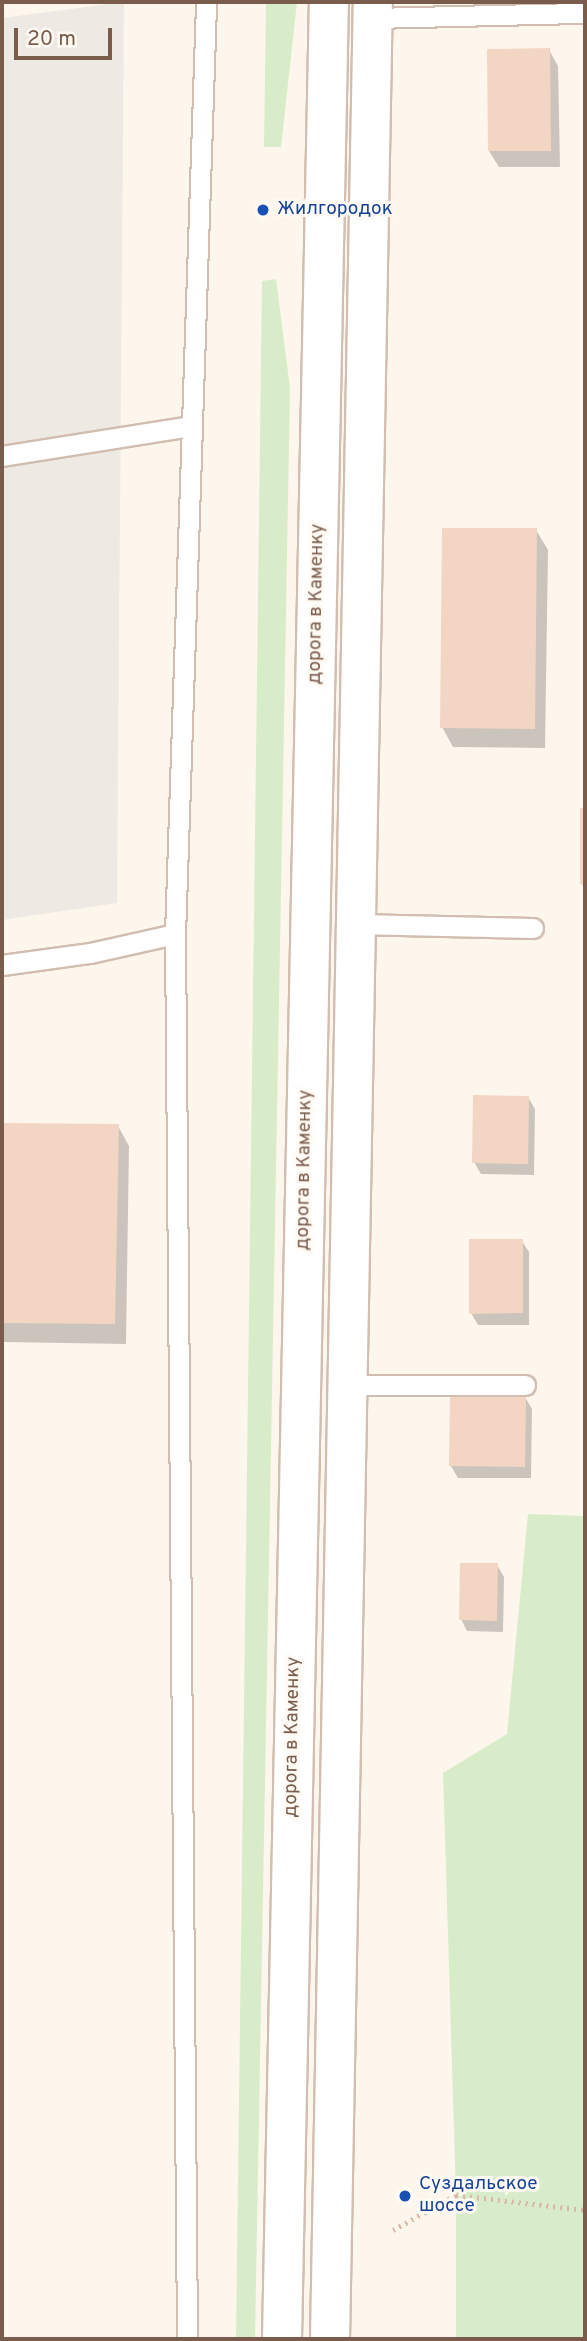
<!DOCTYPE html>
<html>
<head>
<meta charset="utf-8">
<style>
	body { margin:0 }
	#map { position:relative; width:587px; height:2341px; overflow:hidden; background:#fdf6ec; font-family:Overpass,sans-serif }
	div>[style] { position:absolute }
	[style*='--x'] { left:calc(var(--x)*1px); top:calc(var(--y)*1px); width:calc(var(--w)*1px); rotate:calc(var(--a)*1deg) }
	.industrial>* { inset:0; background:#efe9e4 }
	.green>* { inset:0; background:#d8ecc9 }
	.shadow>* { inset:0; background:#0003 }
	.building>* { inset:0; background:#f3d5c3 }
	.path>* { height:4.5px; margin-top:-2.25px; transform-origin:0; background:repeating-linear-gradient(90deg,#d9b8a5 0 2px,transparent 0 7px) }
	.roads { filter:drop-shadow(2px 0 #d1beb0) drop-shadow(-2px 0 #d1beb0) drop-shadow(0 2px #d1beb0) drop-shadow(0 -2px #d1beb0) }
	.service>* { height:19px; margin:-9.5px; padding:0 9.5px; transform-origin:9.5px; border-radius:9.5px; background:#fff }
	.secondary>* { height:38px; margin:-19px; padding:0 19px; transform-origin:19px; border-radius:19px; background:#fff }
	.dots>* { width:19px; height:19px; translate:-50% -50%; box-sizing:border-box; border:4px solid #fffaf3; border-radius:50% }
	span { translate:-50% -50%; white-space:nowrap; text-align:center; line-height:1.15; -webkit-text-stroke:6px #fffaf3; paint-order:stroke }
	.transit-label { font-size:19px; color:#164399 }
	.left { translate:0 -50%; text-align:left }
	.street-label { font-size:19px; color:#7a5c4d }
	.frame { position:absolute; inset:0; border:4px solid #7a5c4d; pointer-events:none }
	.scale { position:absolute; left:14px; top:28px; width:98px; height:32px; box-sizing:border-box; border:4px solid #7a5c4d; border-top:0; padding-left:9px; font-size:21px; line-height:24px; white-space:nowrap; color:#7a5c4d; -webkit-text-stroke:5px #fffaf3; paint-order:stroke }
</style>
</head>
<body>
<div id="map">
	<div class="industrial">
		<i style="clip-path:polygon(124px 2px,117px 903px,2px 920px,2px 18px)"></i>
	</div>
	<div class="green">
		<i style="clip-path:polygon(266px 2px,297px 2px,281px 147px,264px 147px)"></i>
		<i style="clip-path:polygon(276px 279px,290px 388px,255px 2339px,236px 2339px,262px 281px)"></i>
		<i style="clip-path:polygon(528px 1514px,585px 1516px,585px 2339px,456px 2339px,456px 2195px,443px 1773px,507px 1734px)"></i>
	</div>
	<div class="shadow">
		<i style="clip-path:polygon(549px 50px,558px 66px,560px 167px,499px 167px,489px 151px)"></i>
		<i style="clip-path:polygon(536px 530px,548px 550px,545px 748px,453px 747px,442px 727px)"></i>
		<i style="clip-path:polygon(581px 810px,585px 810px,585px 890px,582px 884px)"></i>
		<i style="clip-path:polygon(528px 1097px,535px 1109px,534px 1175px,481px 1174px,474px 1162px)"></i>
		<i style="clip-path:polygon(2px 1124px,118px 1126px,129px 1146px,126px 1344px,2px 1342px)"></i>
		<i style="clip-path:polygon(522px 1241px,529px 1252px,529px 1325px,478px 1325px,471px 1313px)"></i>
		<i style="clip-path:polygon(525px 1397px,532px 1409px,531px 1478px,458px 1478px,451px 1466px)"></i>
		<i style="clip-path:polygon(497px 1565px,504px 1577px,503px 1632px,467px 1631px,461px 1619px)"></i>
	</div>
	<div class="building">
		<i style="clip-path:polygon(550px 48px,551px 151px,488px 151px,487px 49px)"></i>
		<i style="clip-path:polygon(442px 528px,537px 528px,535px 729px,440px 728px)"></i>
		<i style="clip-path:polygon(580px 808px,585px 808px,585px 884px,580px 884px)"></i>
		<i style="clip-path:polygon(473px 1095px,529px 1096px,528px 1164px,472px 1163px)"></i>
		<i style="clip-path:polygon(2px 1123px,119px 1124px,115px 1324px,2px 1323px)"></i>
		<i style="clip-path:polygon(469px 1239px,523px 1239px,523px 1313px,469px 1314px)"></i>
		<i style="clip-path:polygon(450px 1395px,526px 1396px,525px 1467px,449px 1466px)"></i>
		<i style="clip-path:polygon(460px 1563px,498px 1563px,497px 1621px,459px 1620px)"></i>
	</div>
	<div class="path">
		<i style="--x:393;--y:2230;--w:72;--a:-29.1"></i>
		<i style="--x:456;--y:2195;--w:130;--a:6.6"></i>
	</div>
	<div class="roads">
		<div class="service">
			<i style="--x:373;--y:18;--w:212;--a:-1.4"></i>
			<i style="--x:2;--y:456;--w:192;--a:-9"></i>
			<i style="--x:355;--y:924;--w:178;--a:1.3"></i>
			<i style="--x:175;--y:934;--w:1405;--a:89.51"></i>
			<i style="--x:2;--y:965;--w:89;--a:-7.8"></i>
			<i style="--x:90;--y:953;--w:87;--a:-12.6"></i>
			<i style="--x:175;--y:934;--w:933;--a:-88.09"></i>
			<i style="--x:350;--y:1385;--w:175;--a:0"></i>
		</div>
		<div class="secondary">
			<i style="--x:282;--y:2339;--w:2337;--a:-88.85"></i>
			<i style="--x:330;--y:2339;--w:2337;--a:-88.95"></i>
		</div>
	</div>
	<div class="dots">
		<i style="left:263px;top:210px;background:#1a4fb4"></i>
		<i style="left:405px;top:2196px;background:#1a4fb4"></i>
	</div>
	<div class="transit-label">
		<span class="left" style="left:277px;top:210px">Жилгородок</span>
		<span class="left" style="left:419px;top:2196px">Суздальское<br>шоссе</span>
	</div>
	<div class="street-label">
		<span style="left:317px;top:604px;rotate:-89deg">дорога в Каменку</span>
		<span style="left:305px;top:1170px;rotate:-89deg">дорога в Каменку</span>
		<span style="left:293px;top:1737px;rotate:-89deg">дорога в Каменку</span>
	</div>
	<div class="frame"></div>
	<div class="scale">20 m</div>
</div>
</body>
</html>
